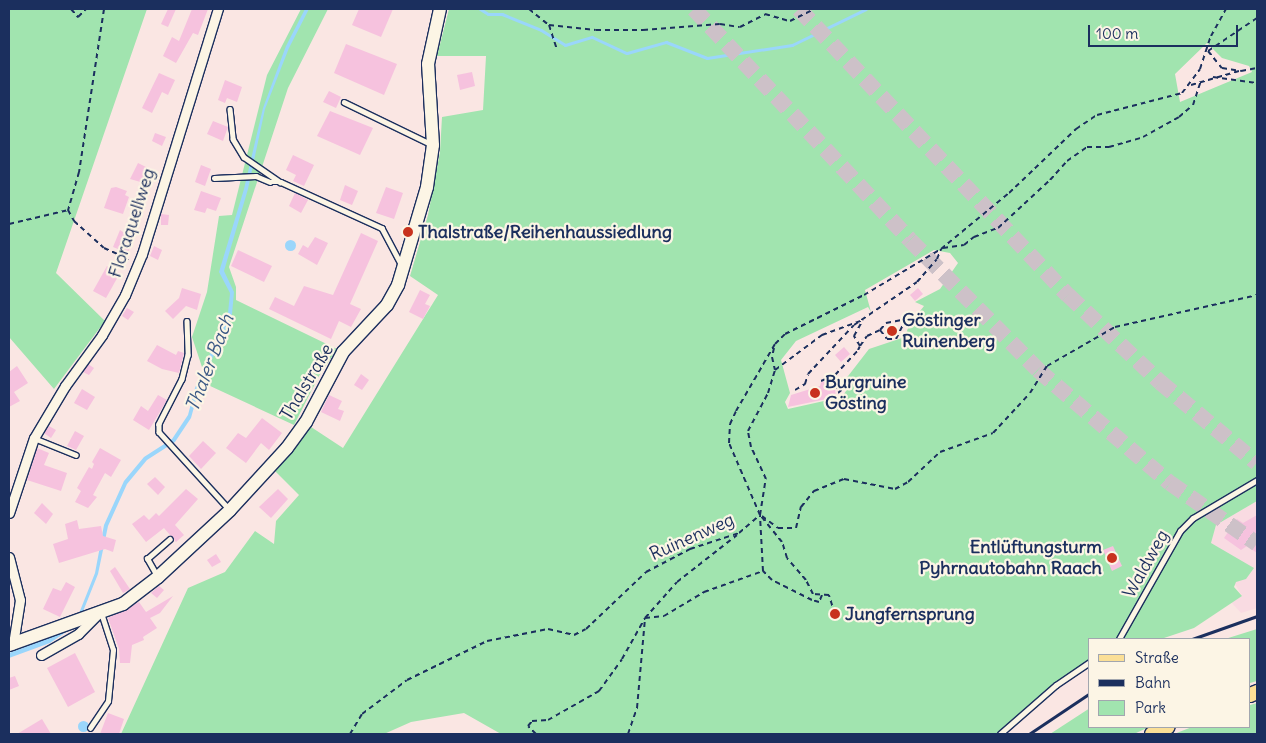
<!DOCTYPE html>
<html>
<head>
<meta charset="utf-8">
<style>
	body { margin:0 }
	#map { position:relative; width:1266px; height:743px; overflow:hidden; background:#fae6e3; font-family:Delius,sans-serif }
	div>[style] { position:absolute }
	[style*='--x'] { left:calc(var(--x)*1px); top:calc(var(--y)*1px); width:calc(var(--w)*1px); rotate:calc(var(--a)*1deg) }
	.built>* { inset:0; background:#f9dbe2 }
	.green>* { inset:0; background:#a1e4af }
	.water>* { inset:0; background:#9ad6fb }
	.round { border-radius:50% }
	.stream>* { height:3px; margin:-1.5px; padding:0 1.5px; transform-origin:1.5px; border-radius:1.5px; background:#9ad6fb }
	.building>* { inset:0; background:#f6c2de }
	.highway-tunnel>* { height:16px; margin-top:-8px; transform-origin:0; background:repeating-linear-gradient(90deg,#cdc1c8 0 16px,transparent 0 24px) }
	.path>* { height:2px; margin-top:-1px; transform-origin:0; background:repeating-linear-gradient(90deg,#1b2f5e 0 5px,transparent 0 9px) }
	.roads { filter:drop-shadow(1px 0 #1b2f5e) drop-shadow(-1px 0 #1b2f5e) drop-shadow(0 1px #1b2f5e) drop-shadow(0 -1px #1b2f5e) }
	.lane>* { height:4.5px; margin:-2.25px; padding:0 2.25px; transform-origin:2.25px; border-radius:2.25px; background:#fcf5e5 }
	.street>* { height:9px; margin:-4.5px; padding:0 4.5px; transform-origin:4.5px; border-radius:4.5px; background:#fcf5e5 }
	.secondary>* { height:12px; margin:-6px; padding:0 6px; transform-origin:6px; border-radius:6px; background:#fcf5e5 }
	.primary>* { height:14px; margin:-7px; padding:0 7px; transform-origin:7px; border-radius:7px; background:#fbdf96 }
	.rail>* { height:3px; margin:-1.5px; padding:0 1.5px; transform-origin:1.5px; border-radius:1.5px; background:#1b2f5e }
	.dots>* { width:14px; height:14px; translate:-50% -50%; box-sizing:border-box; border:2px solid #fcf5e5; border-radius:50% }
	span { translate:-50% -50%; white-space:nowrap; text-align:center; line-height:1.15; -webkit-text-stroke:4.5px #fcf5e5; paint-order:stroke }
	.street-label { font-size:18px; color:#1b2f5e }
	.poi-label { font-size:18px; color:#1b2f5e; font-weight:700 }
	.left { translate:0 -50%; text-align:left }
	.right { translate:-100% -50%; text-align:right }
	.water-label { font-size:19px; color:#3b5985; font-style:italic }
	.frame { position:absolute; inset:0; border:10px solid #1b2f5e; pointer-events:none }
	.legend { position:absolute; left:1088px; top:638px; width:162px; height:90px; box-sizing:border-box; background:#fcf5e5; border:1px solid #a2a6af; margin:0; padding:6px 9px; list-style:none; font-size:15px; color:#1b2f5e }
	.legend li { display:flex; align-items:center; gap:10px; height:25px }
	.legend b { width:25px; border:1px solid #a2a6af }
	.scale { position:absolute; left:1088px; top:25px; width:150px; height:22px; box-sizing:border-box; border:2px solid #1b2f5e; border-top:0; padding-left:6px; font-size:15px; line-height:18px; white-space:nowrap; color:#1b2f5e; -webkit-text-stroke:4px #fcf5e5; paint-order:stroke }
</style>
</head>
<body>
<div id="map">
	<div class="built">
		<i style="clip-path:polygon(1257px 501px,1257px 608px,1241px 613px,1231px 602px,1242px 596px,1211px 543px,1216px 525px)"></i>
	</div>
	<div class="green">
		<i style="clip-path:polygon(9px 9px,147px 9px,56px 273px,105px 321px,54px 389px,9px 337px)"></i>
		<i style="clip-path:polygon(301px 9px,328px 9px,288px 88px,229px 267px,236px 287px,236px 300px,337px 349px,319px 376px,294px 425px,208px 385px,192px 337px,207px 292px,219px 216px,232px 215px,267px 75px)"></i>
		<i style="clip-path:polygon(evenodd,449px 9px,1257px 9px,1257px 501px,1216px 525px,1211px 543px,1254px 568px,1246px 579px,1236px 582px,1234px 587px,1242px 596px,1194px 628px,1161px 639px,1090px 639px,1090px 664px,996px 734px,501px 734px,464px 713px,411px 722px,384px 734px,121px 734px,188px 588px,225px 572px,255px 531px,274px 544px,276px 521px,299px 495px,275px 471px,293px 451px,308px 425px,343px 448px,438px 295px,410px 276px,428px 215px,440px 152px,442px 117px,483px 110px,486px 56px,437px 56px,449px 9px,1207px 43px,1222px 58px,1249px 66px,1252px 72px,1180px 102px,1175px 74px,1207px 43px,449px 9px,934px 250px,950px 253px,958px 263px,940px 289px,915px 302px,924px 306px,909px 325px,905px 337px,869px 349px,845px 380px,850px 385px,842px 397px,788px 409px,785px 402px,790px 393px,781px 360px,796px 341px,868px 307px,871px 312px,865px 290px,934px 250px)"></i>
		<i style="clip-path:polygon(1257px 629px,1257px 681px,1250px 683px,1250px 639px,1225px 639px)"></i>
		<i style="clip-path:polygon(1257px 703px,1257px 734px,1174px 734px,1192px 727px,1250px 727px,1250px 705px)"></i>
		<i style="clip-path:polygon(1090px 708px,1090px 727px,1149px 727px,1134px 734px,1050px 734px)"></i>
	</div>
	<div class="water">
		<i style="clip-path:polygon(305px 9px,309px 9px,289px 48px,265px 109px,248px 189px,224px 271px,234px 292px,232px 314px,199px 389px,191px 418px,175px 442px,147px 460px,127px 484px,108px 526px,98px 574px,78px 624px,50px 643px,9px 658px,9px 653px,64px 632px,76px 621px,95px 573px,104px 525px,124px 481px,144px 457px,172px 439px,188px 415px,195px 388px,228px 313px,230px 293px,219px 272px,244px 189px,263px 108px,286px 46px)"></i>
		<i class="round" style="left:284.5px;top:239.5px;width:11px;height:11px"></i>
		<i class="round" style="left:77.5px;top:720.5px;width:11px;height:11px"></i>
	</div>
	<div class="stream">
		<i style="--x:480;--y:9;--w:9;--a:32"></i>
		<i style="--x:488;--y:14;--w:14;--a:0"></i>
		<i style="--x:502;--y:14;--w:42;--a:22.3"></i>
		<i style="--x:541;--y:30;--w:28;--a:32"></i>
		<i style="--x:565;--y:45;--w:28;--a:-17"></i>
		<i style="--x:592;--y:37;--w:38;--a:25"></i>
		<i style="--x:627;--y:53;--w:41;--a:-15.8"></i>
		<i style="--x:666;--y:42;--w:44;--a:21.3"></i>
		<i style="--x:707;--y:58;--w:86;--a:-8.7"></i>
		<i style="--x:792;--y:45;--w:82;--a:-25.9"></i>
	</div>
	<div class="building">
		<i style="clip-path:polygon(168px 9px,176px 9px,168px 27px,161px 24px)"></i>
		<i style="clip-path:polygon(192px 9px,208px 9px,198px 35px,193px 33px,176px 63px,163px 56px,172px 37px,179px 41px)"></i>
		<i style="clip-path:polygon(359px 9px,393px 9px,381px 37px,352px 25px)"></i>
		<i style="clip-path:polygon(346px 44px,397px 64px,384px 95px,334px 73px)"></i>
		<i style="clip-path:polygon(472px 72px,475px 86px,460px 90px,457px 75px)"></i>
		<i style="clip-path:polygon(159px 73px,175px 80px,168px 95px,162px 92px,152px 113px,142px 108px)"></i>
		<i style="clip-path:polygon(225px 80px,242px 87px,237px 102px,227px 98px,225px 103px,218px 100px)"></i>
		<i style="clip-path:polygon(329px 91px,341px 97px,336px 108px,323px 102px)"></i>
		<i style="clip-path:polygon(330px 111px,373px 128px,360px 155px,317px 136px)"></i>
		<i style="clip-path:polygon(213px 121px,228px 127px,223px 141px,207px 134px)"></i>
		<i style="clip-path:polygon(155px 133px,166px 137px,162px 146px,152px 141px)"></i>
		<i style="clip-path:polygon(293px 155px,314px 165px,304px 186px,293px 181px,296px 175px,286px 170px)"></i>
		<i style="clip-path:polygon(138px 163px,150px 169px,144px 183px,130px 179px)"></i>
		<i style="clip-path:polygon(201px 165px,211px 169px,205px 186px,195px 182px)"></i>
		<i style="clip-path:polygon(345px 185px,358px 191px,352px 205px,340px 200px)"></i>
		<i style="clip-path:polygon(116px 187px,127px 191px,125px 195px,129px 197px,123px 214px,104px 208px,111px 188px)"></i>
		<i style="clip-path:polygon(386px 187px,403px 193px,394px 219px,376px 213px)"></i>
		<i style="clip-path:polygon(201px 191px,221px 198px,216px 211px,207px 208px,205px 213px,194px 210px)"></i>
		<i style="clip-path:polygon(295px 193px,308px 200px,301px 213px,289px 206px)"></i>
		<i style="clip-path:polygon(161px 214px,169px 215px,168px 225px,161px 225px)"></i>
		<i style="clip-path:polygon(120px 230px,133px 239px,128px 253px,113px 247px)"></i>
		<i style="clip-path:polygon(361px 233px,378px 241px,350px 304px,361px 309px,351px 327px,339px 321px,331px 339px,269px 309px,275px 297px,294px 306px,304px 286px,333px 295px)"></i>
		<i style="clip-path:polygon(315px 237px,328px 243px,317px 265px,298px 254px,303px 245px,308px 248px)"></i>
		<i style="clip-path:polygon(154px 246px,162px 250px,158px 260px,150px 256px)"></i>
		<i style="clip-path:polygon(238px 250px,272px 266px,264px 282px,231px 266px)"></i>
		<i style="clip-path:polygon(107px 266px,120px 273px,106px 298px,93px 291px)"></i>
		<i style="clip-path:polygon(182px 288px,201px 294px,197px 310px,186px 306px,173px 319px,165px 311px,179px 298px)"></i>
		<i style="clip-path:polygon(918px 288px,923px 294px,915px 301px,910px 295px)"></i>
		<i style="clip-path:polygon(420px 290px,430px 295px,425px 304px,430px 306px,423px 319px,409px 312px)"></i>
		<i style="clip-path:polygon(127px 308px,134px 312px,128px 320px,122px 316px)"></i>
		<i style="clip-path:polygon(157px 345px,176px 355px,178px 351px,184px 353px,179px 373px,162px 369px,147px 361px)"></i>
		<i style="clip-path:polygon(844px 347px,850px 354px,841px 362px,835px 355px)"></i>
		<i style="clip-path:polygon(88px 364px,94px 368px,89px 375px,83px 372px)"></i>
		<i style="clip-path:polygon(17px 366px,28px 383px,14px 392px,20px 401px,9px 407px,9px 372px)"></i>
		<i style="clip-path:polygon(361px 374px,369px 380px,362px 390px,354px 385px)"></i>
		<i style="clip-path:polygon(834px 380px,836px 397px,788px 407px,791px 395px,820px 386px,821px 382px)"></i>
		<i style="clip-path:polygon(82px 389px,95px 397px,87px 410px,74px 403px)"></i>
		<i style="clip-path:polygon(158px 395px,167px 400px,149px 430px,133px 420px,141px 406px,148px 411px)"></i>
		<i style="clip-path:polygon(329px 395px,342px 401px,338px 409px,344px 411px,340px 421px,321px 412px)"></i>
		<i style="clip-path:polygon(262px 418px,282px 433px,269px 450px,261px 443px,246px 463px,226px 448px,238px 433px,246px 438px)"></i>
		<i style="clip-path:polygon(49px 426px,56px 430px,51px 438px,44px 433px)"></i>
		<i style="clip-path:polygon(75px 431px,84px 436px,76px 450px,67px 446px)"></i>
		<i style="clip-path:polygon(203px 441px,216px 453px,201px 469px,189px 456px)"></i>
		<i style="clip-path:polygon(37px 448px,49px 453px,44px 465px,67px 473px,61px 491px,27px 480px)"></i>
		<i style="clip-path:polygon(100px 448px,121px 460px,111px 477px,105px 473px,93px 495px,97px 497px,88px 508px,75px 502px,81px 491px,77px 488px,89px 467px,92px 469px,94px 464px,92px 462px)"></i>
		<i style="clip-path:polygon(155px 477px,165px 487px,158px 495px,147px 484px)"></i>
		<i style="clip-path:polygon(186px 489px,198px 499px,175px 525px,184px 535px,176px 542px,164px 528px,146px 542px,132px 524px,144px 515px,149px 520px,156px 513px,159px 516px)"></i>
		<i style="clip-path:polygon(278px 489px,288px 499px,271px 518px,259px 507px)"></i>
		<i style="clip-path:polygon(42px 503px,53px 514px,46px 524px,34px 513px)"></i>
		<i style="clip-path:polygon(1257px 515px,1257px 553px,1247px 546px,1241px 550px,1224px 538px,1237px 519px,1243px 523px)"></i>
		<i style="clip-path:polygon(77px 520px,79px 529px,101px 526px,103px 536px,116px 540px,113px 552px,105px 549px,59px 563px,53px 544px,68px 539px,65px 524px)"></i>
		<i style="clip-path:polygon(1113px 546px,1122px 566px,1112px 571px,1103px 550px)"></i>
		<i style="clip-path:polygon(216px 554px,221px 562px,212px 567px,207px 560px)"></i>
		<i style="clip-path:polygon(115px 567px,130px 589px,123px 593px,110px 571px)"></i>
		<i style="clip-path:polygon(66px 582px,75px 587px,60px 617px,43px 609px,53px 588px,61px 591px)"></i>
		<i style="clip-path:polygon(159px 586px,164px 590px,157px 598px,151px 593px)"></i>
		<i style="clip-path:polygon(173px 596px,160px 613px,150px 618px,157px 628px,143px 637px,144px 640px,132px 645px,130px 663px,120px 663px,119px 649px,108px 618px,139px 602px,146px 612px)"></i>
		<i style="clip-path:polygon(75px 653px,95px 692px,68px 707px,47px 668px)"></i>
		<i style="clip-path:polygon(15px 676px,19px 686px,9px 690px,9px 678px)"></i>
		<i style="clip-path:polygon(108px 713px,124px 719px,119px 734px,100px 734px)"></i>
		<i style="clip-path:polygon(42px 719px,51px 734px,17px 734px)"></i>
	</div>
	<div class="highway-tunnel">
		<i style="--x:694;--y:9;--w:316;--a:46.9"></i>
		<i style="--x:910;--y:240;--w:182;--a:45.4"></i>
		<i style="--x:1038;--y:370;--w:174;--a:40.6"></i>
		<i style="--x:1170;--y:483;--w:106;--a:35"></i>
		<i style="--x:799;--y:9;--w:393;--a:46.8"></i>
		<i style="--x:1068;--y:295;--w:127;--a:43.4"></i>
		<i style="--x:1160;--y:382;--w:126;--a:39.9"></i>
	</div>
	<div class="path">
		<i style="--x:71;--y:9;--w:11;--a:49"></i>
		<i style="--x:78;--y:17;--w:11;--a:-45"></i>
		<i style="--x:104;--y:9;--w:165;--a:98.7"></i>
		<i style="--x:79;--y:172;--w:40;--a:106"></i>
		<i style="--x:68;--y:210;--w:13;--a:61"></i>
		<i style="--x:74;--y:221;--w:40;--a:42"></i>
		<i style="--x:104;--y:248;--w:27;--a:24"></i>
		<i style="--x:529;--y:9;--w:26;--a:39"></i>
		<i style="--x:549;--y:25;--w:26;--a:72"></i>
		<i style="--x:549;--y:25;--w:47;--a:6.1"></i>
		<i style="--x:596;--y:30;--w:47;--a:0"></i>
		<i style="--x:643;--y:30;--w:77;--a:-4.5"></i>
		<i style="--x:720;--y:24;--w:20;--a:9"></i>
		<i style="--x:740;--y:27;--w:28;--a:-27"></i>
		<i style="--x:765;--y:14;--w:26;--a:16"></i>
		<i style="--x:790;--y:21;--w:28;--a:-26"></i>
		<i style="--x:1208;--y:51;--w:59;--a:-34"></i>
		<i style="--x:1208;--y:51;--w:22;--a:51"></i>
		<i style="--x:1222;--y:68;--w:19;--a:9"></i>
		<i style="--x:1241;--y:71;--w:16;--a:-11"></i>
		<i style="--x:1213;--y:77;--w:44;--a:7.8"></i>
		<i style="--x:1191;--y:85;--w:50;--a:-16.3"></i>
		<i style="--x:9;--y:224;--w:61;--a:-13.3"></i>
		<i style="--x:943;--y:248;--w:21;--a:-8"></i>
		<i style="--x:964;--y:245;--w:13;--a:-39"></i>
		<i style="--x:974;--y:237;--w:26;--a:-21"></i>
		<i style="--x:998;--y:228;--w:71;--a:-42.7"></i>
		<i style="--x:1050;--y:180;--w:25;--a:-48"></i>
		<i style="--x:1067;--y:161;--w:24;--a:-35"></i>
		<i style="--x:1087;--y:147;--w:22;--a:0"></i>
		<i style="--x:1109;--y:147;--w:35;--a:-16"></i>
		<i style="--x:1143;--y:137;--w:41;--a:-29.1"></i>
		<i style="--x:1179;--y:117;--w:18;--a:-41"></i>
		<i style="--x:1193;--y:105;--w:25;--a:-72"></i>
		<i style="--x:880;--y:330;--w:9;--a:-49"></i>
		<i style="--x:886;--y:323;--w:20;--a:-11"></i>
		<i style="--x:860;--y:346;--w:12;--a:-55"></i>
		<i style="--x:867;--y:336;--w:14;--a:-25"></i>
		<i style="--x:880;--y:330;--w:11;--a:52"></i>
		<i style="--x:887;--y:339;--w:9;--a:0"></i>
		<i style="--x:896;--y:339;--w:28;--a:-64"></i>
		<i style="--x:774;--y:348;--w:9;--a:103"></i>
		<i style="--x:772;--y:357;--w:13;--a:77"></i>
		<i style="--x:835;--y:375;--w:18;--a:81"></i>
		<i style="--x:838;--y:393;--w:11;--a:-41"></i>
		<i style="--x:821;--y:381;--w:15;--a:-23"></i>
		<i style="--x:835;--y:375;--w:34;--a:-47"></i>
		<i style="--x:858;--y:350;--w:4;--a:-63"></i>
		<i style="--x:860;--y:346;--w:12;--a:-121"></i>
		<i style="--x:854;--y:336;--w:18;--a:-61"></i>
		<i style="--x:795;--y:390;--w:12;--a:-31"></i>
		<i style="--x:805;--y:384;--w:10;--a:-73"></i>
		<i style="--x:808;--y:374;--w:67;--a:-46.8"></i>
		<i style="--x:854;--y:325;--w:76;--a:-34.3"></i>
		<i style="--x:917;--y:282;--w:30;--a:-49"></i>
		<i style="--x:937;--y:259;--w:11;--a:-68"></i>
		<i style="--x:762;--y:516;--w:20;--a:37"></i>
		<i style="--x:778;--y:528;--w:18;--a:0"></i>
		<i style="--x:796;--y:528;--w:22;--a:-77"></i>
		<i style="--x:801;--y:507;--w:21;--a:-51"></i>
		<i style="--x:814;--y:491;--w:32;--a:-22"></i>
		<i style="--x:844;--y:479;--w:52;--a:11.1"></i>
		<i style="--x:895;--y:489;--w:15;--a:-28"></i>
		<i style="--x:908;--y:482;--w:44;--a:-43.2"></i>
		<i style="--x:940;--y:452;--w:56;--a:-19.7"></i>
		<i style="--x:993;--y:433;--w:54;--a:-47.2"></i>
		<i style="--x:1030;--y:393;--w:32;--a:-58"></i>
		<i style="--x:1047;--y:366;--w:78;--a:-29.8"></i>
		<i style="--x:1115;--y:327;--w:146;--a:-12.7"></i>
		<i style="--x:822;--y:595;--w:8;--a:113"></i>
		<i style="--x:819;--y:602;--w:7;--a:-164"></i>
		<i style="--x:812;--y:600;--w:45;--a:-153.4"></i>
		<i style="--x:772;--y:580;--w:13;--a:-135"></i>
		<i style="--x:763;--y:571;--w:56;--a:-93.1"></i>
		<i style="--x:760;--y:515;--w:36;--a:-81"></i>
		<i style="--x:766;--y:479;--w:35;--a:-115"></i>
		<i style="--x:751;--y:447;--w:16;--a:-101"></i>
		<i style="--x:748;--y:431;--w:43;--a:-62.2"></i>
		<i style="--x:768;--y:393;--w:24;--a:-73"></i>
		<i style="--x:775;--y:370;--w:59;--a:-36.7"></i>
		<i style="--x:822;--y:335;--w:44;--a:-20.1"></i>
		<i style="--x:835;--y:614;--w:20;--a:-108"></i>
		<i style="--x:829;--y:595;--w:16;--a:-176"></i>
		<i style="--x:813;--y:594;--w:16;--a:-117"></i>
		<i style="--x:806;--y:580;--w:29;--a:-131"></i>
		<i style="--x:787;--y:558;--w:17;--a:-107"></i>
		<i style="--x:782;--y:542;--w:35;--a:-129"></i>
		<i style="--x:760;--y:515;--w:78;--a:-113.3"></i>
		<i style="--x:729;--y:443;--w:19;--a:-87"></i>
		<i style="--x:730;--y:424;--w:14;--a:-65"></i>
		<i style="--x:736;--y:411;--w:78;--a:-59.8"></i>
		<i style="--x:775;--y:344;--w:14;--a:-45"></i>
		<i style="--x:785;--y:334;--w:88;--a:-26.3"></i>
		<i style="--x:864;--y:295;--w:90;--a:-30.9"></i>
		<i style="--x:941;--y:249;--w:88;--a:-39.5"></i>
		<i style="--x:1009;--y:193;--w:93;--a:-43.7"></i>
		<i style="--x:1076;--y:129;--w:25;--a:-34"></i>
		<i style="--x:1097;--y:115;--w:88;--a:-14.5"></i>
		<i style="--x:1182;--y:93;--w:30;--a:-53"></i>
		<i style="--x:1200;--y:69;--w:35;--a:-72"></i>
		<i style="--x:1211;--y:36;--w:31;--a:-61"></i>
		<i style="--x:350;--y:734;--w:23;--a:-59"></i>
		<i style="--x:362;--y:714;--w:56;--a:-37.1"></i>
		<i style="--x:407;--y:680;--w:89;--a:-26"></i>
		<i style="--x:487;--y:641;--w:62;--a:-11.1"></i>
		<i style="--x:548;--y:629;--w:27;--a:13"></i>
		<i style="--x:574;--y:635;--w:13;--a:-27"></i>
		<i style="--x:586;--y:629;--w:83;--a:-43.5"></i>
		<i style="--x:646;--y:572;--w:50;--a:-27.6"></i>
		<i style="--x:690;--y:549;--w:52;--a:-18.1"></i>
		<i style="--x:739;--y:533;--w:28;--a:-41"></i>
		<i style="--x:536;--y:734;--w:11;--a:-135"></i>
		<i style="--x:528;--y:726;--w:6;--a:-51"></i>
		<i style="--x:532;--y:721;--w:16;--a:-4"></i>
		<i style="--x:548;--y:720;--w:59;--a:-29.6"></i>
		<i style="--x:599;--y:691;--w:39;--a:-54"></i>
		<i style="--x:622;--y:659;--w:47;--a:-60.7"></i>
		<i style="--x:645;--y:618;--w:19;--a:-6"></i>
		<i style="--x:664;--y:616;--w:47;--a:-31"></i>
		<i style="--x:704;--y:592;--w:63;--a:-19.6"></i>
		<i style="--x:628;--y:734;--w:28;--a:-71"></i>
		<i style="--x:637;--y:708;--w:90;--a:-84.9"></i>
		<i style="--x:645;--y:618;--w:48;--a:-48.4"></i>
		<i style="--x:677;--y:582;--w:76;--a:-38.1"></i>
	</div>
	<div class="roads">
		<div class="lane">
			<i style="--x:344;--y:102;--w:97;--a:25.8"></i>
			<i style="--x:230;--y:109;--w:30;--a:84"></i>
			<i style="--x:233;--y:139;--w:21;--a:59"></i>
			<i style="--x:244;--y:157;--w:44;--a:34.8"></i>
			<i style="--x:214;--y:178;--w:42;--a:-2.7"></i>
			<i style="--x:256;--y:176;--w:15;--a:23"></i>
			<i style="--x:270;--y:182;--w:11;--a:0"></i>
			<i style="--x:281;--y:182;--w:111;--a:24.5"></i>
			<i style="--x:382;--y:228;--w:40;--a:62"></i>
			<i style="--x:187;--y:321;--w:34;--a:88"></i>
			<i style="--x:188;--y:355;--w:25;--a:104"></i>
			<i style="--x:182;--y:379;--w:51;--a:117.1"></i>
			<i style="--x:159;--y:424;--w:8;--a:90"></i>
			<i style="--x:159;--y:432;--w:104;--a:47.7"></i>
			<i style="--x:34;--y:438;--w:45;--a:22"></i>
			<i style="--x:157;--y:576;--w:20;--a:-120"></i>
			<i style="--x:147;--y:559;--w:30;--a:-41"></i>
			<i style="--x:1119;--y:639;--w:124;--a:-60.5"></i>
			<i style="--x:1180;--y:531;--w:18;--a:-45"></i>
			<i style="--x:1193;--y:518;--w:74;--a:-30.7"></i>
			<i style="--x:90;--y:728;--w:32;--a:-56"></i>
			<i style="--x:108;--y:701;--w:51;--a:-84.4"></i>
			<i style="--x:113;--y:650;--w:38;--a:-108"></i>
			<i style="--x:1000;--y:734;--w:74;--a:-41.2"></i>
			<i style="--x:1056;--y:685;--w:41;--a:-34.1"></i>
		</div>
		<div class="street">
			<i style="--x:9;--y:513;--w:79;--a:-71.6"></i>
			<i style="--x:34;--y:438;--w:61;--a:-59.2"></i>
			<i style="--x:65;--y:386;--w:63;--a:-54"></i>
			<i style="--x:102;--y:335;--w:46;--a:-60.1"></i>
			<i style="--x:125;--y:295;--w:44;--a:-67.5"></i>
			<i style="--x:142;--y:254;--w:257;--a:-72.8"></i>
			<i style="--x:9;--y:557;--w:44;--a:75.7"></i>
			<i style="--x:20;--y:600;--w:45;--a:99"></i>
			<i style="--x:41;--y:655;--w:43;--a:-29.6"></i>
			<i style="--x:78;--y:634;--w:27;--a:-45"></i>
		</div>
		<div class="secondary">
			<i style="--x:9;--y:645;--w:121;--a:-19.8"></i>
			<i style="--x:123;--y:604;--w:44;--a:-37.6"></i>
			<i style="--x:158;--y:577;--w:98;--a:-42.9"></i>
			<i style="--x:230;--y:510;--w:84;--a:-47.4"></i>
			<i style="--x:287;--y:448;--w:32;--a:-54"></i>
			<i style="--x:306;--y:422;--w:79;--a:-62.1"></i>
			<i style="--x:343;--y:352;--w:64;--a:-46.9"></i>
			<i style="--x:387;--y:305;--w:23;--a:-61"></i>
			<i style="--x:398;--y:285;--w:102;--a:-73.5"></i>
			<i style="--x:427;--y:187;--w:42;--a:-81.9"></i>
			<i style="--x:433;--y:145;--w:81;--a:-93.5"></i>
			<i style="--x:428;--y:64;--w:56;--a:-77.7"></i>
		</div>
		<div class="primary">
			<i style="--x:1250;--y:695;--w:8;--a:-23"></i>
			<i style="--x:1152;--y:734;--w:17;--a:-24"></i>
		</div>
	</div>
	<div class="rail">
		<i style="--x:1192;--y:639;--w:69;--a:-19.5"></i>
		<i style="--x:1029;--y:734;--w:73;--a:-33.9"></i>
	</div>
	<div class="dots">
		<i style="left:408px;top:232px;background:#c8321e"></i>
		<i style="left:892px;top:331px;background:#c8321e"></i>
		<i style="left:815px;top:393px;background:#c8321e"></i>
		<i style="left:1112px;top:558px;background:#c8321e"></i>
		<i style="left:835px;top:614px;background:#c8321e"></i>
	</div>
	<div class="street-label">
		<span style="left:132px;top:223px;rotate:-72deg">Floraquellweg</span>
		<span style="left:307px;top:382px;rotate:-59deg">Thalstraße</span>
		<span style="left:692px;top:537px;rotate:-24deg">Ruinenweg</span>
		<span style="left:1146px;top:564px;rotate:-61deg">Waldweg</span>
	</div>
	<div class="poi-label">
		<span class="left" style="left:418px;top:232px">Thalstraße/Reihenhaussiedlung</span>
		<span class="left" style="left:902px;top:331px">Göstinger<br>Ruinenberg</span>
		<span class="left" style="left:825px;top:393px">Burgruine<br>Gösting</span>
		<span class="right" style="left:1102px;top:558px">Entlüftungsturm<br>Pyhrnautobahn Raach</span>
		<span class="left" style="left:845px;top:614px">Jungfernsprung</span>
	</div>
	<div class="water-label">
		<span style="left:210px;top:363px;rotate:-69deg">Thaler Bach</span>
	</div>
	<div class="frame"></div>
	<ul class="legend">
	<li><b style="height:6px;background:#fbdf96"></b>Straße</li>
	<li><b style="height:6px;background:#1b2f5e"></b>Bahn</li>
	<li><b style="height:14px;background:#a1e4af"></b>Park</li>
	</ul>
	<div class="scale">100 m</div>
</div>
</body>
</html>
